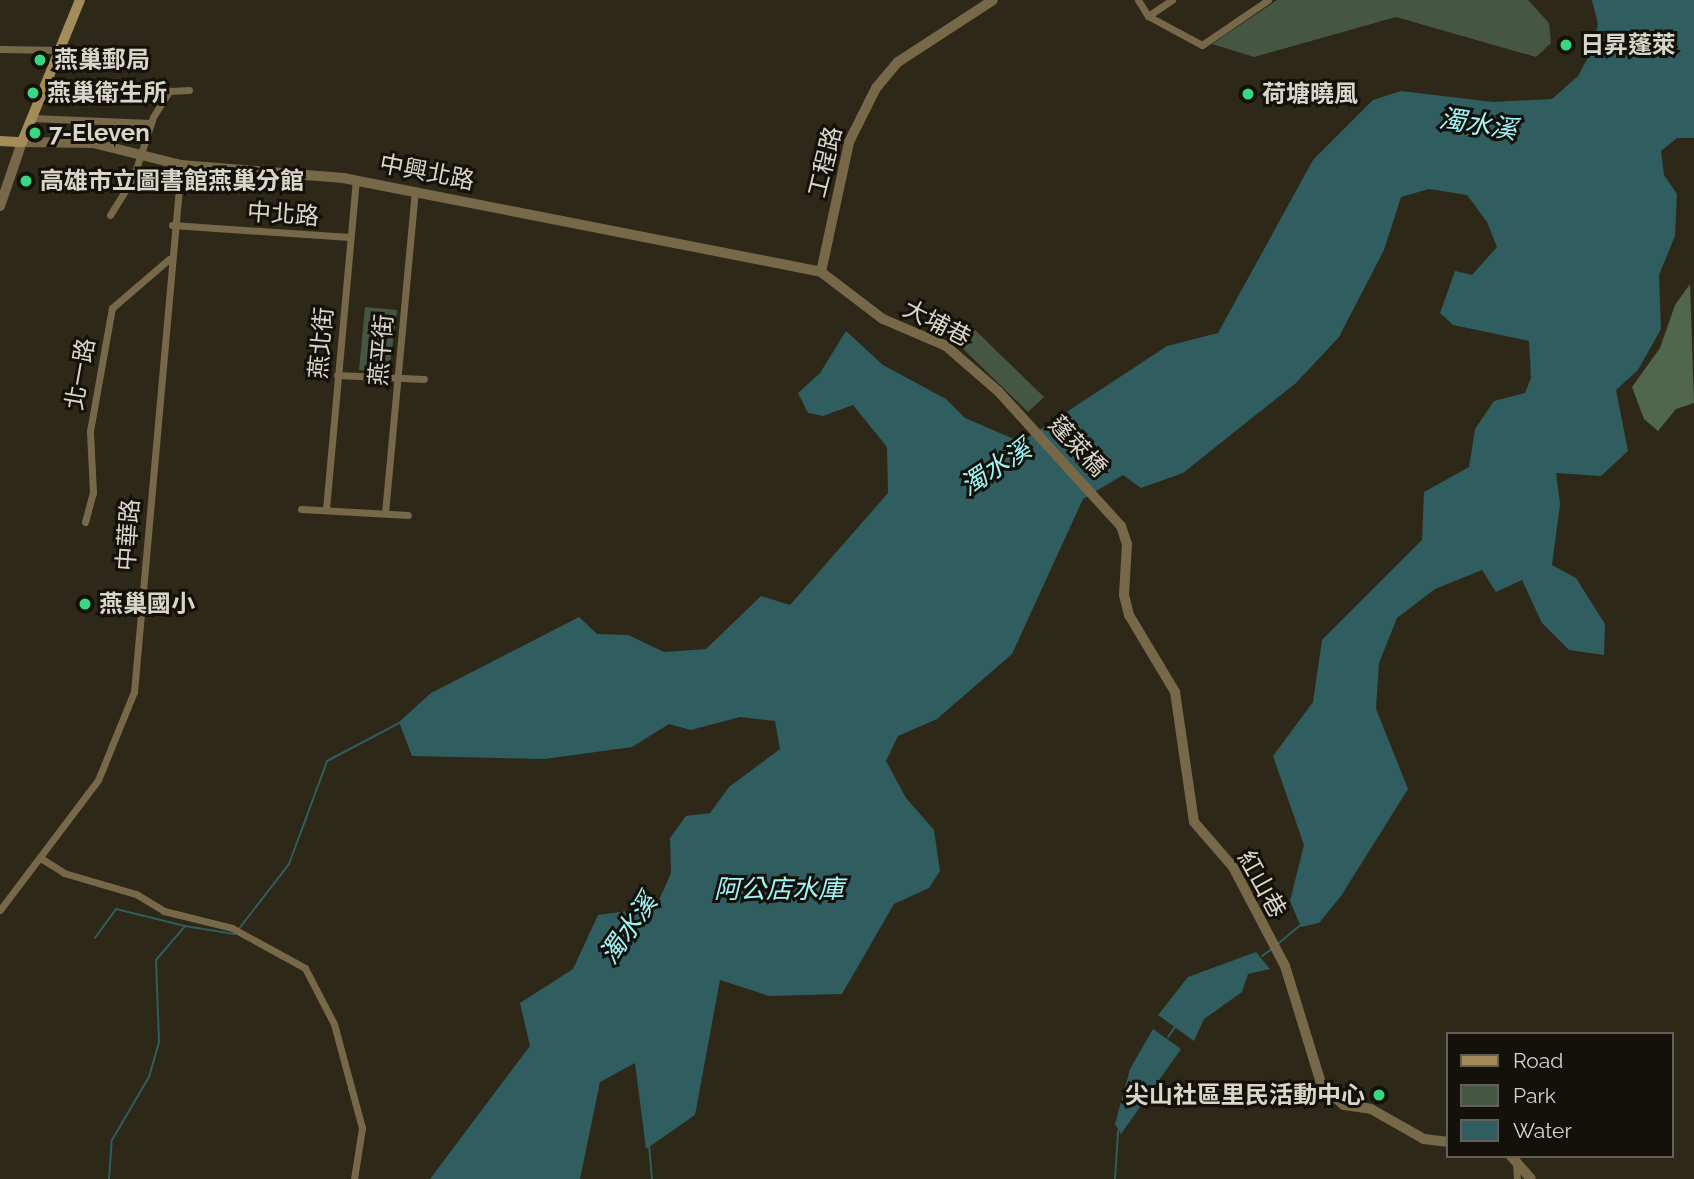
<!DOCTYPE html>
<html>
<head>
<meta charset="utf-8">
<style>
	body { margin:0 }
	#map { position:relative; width:1694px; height:1179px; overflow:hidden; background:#2d2818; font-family:Raleway,"Noto Sans TC",sans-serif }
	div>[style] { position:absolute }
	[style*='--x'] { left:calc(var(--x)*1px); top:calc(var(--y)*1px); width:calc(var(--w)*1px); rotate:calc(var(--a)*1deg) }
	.green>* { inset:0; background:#455743 }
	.forest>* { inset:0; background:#50674d }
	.water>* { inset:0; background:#2f5d60 }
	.stream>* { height:2px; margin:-1px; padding:0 1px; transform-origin:1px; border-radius:1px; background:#2f5d60 }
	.minor>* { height:7px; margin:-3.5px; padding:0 3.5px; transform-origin:3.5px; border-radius:3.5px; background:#776849 }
	.tertiary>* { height:10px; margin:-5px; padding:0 5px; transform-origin:5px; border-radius:5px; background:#776849 }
	.secondary>* { height:10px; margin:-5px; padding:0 5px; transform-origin:5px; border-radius:5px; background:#a38c58 }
	.dots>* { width:19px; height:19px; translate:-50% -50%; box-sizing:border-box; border:4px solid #13110a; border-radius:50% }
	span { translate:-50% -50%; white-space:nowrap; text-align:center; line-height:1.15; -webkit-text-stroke:6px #13110a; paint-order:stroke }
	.poi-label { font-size:24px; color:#d8d5cb; font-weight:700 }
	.left { translate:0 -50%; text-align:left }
	.right { translate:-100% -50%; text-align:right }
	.street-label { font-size:24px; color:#d8d5cb }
	.water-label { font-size:26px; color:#a0f3f7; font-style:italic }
	.legend { position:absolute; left:1446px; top:1032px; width:228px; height:126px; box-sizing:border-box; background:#13110a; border:2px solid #625f57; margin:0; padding:9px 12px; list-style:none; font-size:21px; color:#d8d5cb }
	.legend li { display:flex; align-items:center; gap:14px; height:35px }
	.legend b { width:35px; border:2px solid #625f57 }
</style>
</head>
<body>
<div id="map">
	<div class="green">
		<i style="clip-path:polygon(1277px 0,1528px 0,1549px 23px,1551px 43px,1536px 57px,1396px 17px,1254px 57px,1212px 44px)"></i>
		<i style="clip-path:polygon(365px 307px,397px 310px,389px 372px,359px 370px)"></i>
		<i style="clip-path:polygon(974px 329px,1044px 397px,1028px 412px,955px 341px)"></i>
	</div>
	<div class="forest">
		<i style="clip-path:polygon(1690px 284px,1694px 403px,1676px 409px,1658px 431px,1644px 419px,1632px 387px,1660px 348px,1675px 305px)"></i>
	</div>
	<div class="water">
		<i style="clip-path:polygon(1592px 0,1694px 0,1694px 138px,1677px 138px,1661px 151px,1664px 175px,1677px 194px,1675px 236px,1659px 275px,1661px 329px,1638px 370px,1616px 390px,1628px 451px,1601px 476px,1556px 473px,1560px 504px,1552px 565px,1576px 578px,1605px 624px,1604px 655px,1569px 650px,1542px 623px,1522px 580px,1496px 592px,1482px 570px,1435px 589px,1397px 618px,1379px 663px,1376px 709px,1408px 789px,1341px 896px,1319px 923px,1301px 927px,1290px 901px,1304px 845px,1273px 756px,1313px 702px,1322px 640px,1422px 540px,1424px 492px,1469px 467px,1475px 429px,1494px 401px,1525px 393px,1531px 378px,1529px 341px,1453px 325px,1440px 313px,1455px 271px,1472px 275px,1497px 247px,1487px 222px,1467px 195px,1429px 189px,1401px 197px,1384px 250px,1339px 337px,1296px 383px,1183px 473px,1141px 488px,1123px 475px,1083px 499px,1012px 654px,937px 719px,898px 736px,886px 761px,906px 798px,934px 830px,940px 871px,929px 888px,894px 904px,842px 994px,769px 996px,720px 980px,695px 1115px,646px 1149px,635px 1063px,600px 1082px,580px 1179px,430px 1179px,530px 1046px,520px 1003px,573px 969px,598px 915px,656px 907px,671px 873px,670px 838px,686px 816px,710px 813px,729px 787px,780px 749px,775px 721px,740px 717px,691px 730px,669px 724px,632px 747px,545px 759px,412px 756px,399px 722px,431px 693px,579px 617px,597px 634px,628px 635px,664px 652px,706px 649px,761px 596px,790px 605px,888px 493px,887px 447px,853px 405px,823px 416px,808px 413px,798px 393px,820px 373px,846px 331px,883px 365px,946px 399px,965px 418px,1021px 442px,1167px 346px,1218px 333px,1313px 160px,1373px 100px,1401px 91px,1493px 102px,1552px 99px,1578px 76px,1591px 52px,1598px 24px)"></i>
		<i style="clip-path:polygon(1256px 952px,1270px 969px,1248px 974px,1242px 992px,1204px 1019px,1194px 1041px,1158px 1015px,1188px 977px)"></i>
		<i style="clip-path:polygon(1153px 1029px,1181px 1049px,1121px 1134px,1115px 1124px,1130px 1069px)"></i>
	</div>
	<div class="stream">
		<i style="--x:238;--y:930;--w:83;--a:-52.3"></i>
		<i style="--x:289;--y:864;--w:110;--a:-69.7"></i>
		<i style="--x:327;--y:761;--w:84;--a:-27.8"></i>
		<i style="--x:95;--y:938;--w:36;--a:-54"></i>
		<i style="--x:116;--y:909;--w:71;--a:13.8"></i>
		<i style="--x:1279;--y:943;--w:30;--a:-40"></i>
		<i style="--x:1262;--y:956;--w:12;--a:-35"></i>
		<i style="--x:1168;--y:1037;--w:12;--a:-55"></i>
		<i style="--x:649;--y:1145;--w:34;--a:85"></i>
		<i style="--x:109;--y:1179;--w:39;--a:-86"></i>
		<i style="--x:112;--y:1140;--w:73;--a:-59.6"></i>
		<i style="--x:149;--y:1077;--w:37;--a:-74"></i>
		<i style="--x:159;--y:1041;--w:81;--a:-92.1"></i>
		<i style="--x:156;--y:960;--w:45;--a:-49.5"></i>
		<i style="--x:185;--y:926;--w:50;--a:9.3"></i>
		<i style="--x:1115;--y:1179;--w:48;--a:-86.4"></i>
	</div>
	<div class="minor">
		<i style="--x:1138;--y:0;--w:19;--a:58"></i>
		<i style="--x:1148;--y:16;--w:61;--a:28.2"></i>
		<i style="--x:1202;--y:45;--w:80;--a:-34.3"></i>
		<i style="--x:1148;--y:16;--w:29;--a:-34"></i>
		<i style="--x:0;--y:49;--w:61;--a:0.9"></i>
		<i style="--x:32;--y:118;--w:118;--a:2.4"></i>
		<i style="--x:110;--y:215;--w:44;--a:-58.1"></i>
		<i style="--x:133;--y:178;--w:64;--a:-71.8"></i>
		<i style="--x:153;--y:117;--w:31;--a:-58"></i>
		<i style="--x:169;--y:91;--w:20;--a:-3"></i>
		<i style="--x:172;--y:225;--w:178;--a:3.9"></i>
		<i style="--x:337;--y:375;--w:87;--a:2.6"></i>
		<i style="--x:301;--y:509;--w:107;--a:3.2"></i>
		<i style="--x:326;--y:509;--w:329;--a:-84.8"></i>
		<i style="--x:385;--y:513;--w:323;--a:-84.7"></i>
		<i style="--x:85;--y:522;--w:30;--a:-75"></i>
		<i style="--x:93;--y:493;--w:62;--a:-92.8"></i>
		<i style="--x:90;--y:431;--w:125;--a:-79.9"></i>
		<i style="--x:112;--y:308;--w:75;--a:-40.7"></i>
		<i style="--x:42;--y:859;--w:26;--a:32"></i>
		<i style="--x:64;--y:873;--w:75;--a:16.3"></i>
		<i style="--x:136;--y:894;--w:33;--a:31"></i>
		<i style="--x:164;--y:911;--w:70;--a:14"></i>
		<i style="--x:232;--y:928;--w:83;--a:28.7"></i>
		<i style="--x:305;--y:968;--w:63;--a:62.6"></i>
		<i style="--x:334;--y:1024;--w:108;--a:74.9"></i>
		<i style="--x:362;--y:1128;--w:52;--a:98.9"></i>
		<i style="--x:0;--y:910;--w:163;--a:-53"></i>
		<i style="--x:98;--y:780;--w:95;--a:-67.8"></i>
		<i style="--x:134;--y:692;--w:529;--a:-84.9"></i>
		<i style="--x:1516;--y:1162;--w:17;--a:87"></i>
	</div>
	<div class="tertiary">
		<i style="--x:0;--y:206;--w:68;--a:-71"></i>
		<i style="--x:22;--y:142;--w:71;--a:0.8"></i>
		<i style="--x:93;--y:143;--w:91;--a:14"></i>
		<i style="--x:181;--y:165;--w:163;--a:4.6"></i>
		<i style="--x:343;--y:178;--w:487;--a:11.1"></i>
		<i style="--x:821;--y:272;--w:78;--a:37.2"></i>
		<i style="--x:883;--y:319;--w:69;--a:23.2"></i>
		<i style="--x:946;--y:346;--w:69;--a:40.9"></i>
		<i style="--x:998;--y:391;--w:183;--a:47.7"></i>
		<i style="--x:1121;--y:526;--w:19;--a:72"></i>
		<i style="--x:1127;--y:544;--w:51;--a:93.4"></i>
		<i style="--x:1124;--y:595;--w:21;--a:76"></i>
		<i style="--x:1129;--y:615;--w:90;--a:59.1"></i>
		<i style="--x:1175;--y:692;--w:131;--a:81.7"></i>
		<i style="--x:1194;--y:822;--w:60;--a:49.1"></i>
		<i style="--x:1233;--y:867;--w:112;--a:62.3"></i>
		<i style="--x:1285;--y:966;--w:126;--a:72.9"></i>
		<i style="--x:1322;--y:1086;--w:29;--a:41"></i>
		<i style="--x:1344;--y:1105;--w:27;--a:8"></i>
		<i style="--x:1371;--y:1109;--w:61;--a:29.5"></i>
		<i style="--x:1424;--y:1139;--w:23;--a:7"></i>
		<i style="--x:821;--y:272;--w:133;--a:-77.8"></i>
		<i style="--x:849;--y:142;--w:60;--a:-63.4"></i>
		<i style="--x:876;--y:88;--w:34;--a:-50"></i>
		<i style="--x:898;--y:62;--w:113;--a:-33.1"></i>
		<i style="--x:1511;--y:1156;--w:30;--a:49"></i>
	</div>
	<div class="secondary">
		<i style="--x:0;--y:141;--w:22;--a:3"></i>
		<i style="--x:22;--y:142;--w:153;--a:-67.8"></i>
	</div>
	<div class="dots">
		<i style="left:1566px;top:45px;background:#36d880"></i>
		<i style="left:40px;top:60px;background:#36d880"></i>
		<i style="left:33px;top:93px;background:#36d880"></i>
		<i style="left:1248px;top:94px;background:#36d880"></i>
		<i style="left:35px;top:133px;background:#36d880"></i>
		<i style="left:26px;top:181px;background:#36d880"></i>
		<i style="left:85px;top:604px;background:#36d880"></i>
		<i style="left:1379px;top:1095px;background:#36d880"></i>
	</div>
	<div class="poi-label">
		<span class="left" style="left:1580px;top:45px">日昇蓬萊</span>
		<span class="left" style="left:54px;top:60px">燕巢郵局</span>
		<span class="left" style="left:47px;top:93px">燕巢衛生所</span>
		<span class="left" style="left:1262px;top:94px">荷塘曉風</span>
		<span class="left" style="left:49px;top:133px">7-Eleven</span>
		<span class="left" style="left:40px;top:181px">高雄市立圖書館燕巢分館</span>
		<span class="left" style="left:99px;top:604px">燕巢國小</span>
		<span class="right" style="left:1365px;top:1095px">尖山社區里民活動中心</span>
	</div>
	<div class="street-label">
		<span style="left:825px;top:162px;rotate:-76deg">工程路</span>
		<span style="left:427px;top:172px;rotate:11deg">中興北路</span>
		<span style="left:283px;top:214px;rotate:4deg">中北路</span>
		<span style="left:937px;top:323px;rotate:27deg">大埔巷</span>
		<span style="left:321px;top:343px;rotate:-85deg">燕北街</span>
		<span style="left:381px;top:350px;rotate:-85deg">燕平街</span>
		<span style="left:80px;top:374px;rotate:-80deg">北一路</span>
		<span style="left:1078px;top:446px;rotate:47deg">蓬萊橋</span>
		<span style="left:128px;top:535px;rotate:-86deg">中華路</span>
		<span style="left:1262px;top:884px;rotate:61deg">紅山巷</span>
	</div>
	<div class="water-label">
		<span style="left:1478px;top:125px;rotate:9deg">濁水溪</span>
		<span style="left:996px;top:468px;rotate:-33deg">濁水溪</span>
		<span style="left:779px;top:890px">阿公店水庫</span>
		<span style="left:629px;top:929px;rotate:-55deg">濁水溪</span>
	</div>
	<ul class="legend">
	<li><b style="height:9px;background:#a38c58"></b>Road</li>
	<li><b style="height:19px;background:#455743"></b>Park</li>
	<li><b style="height:19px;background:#2f5d60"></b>Water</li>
	</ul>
</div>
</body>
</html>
